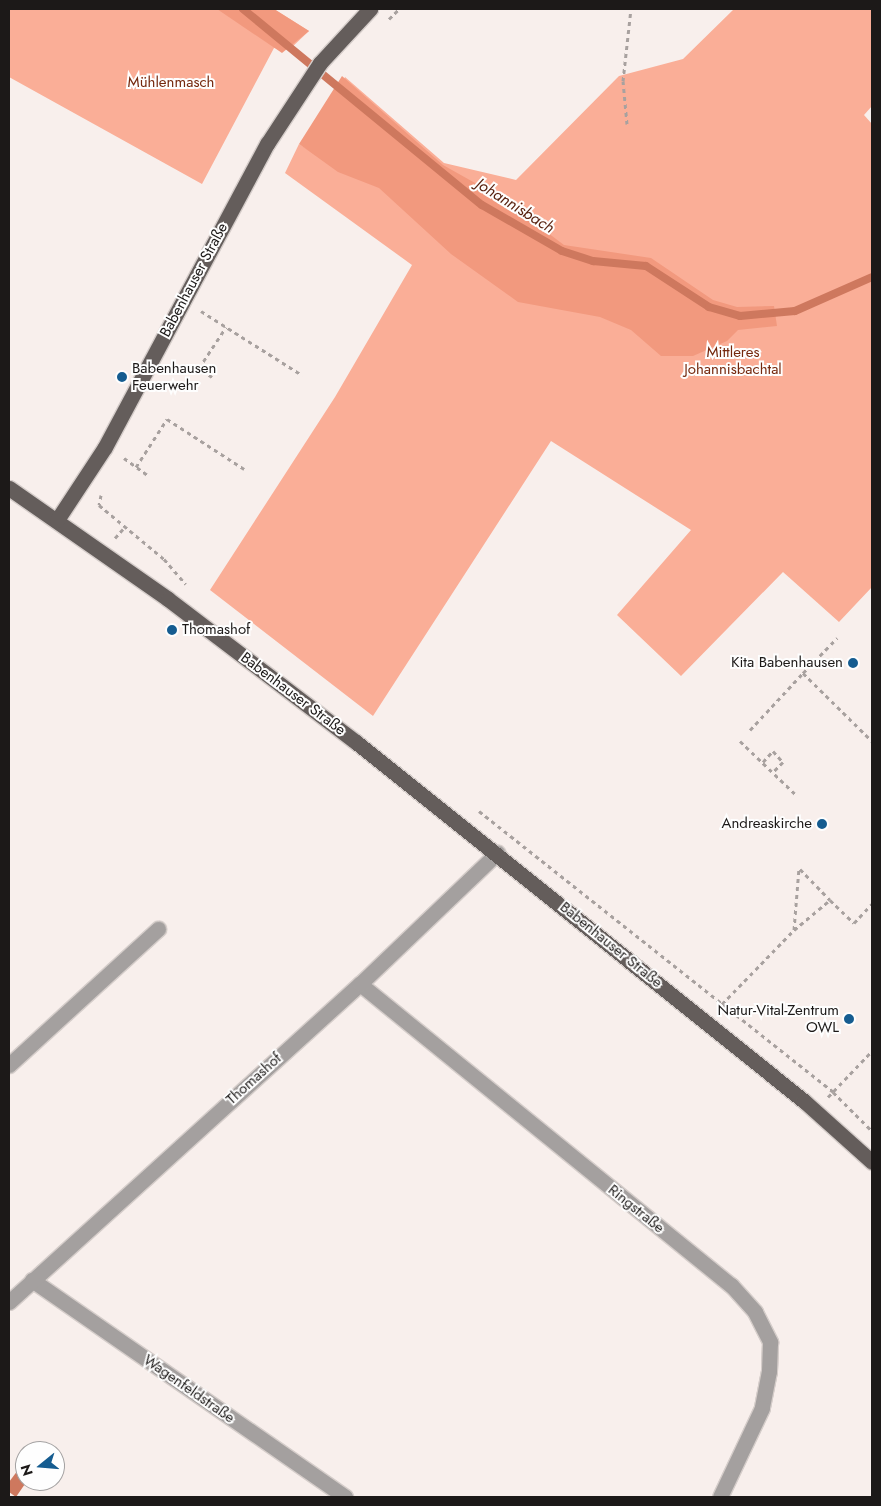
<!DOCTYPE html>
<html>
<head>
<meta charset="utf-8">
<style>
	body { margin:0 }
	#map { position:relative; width:881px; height:1506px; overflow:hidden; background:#f8efec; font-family:Jost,sans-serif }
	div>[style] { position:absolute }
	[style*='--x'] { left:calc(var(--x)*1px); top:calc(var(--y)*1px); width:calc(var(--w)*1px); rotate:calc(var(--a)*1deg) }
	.green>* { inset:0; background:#faae97 }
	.forest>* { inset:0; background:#f2997e }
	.water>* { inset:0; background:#ce785e }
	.stream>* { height:8px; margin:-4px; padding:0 4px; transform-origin:4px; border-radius:4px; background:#ce785e }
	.path>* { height:3px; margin-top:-1.5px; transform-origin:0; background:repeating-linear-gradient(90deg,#a8a19f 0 4px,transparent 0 8px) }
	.roads { filter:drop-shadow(1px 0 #d5cdca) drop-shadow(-1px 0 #d5cdca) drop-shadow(0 1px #d5cdca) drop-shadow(0 -1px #d5cdca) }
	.minor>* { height:15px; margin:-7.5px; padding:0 7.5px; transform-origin:7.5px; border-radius:7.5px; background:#a4a09f }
	.major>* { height:15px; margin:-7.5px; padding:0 7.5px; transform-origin:7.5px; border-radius:7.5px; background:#645d5b }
	.dots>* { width:14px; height:14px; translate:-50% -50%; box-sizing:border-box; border:2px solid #fefefe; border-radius:50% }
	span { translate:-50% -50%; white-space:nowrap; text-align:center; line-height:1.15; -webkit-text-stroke:4px #fefefe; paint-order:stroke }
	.park-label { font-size:15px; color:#75280d }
	.street-label { font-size:15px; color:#1c1918 }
	.poi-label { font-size:15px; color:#1c1918 }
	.left { translate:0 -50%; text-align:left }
	.right { translate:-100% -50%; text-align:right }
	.water-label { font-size:16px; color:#592210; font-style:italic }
	.frame { position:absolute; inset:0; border:10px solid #1c1918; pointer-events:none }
	.north { position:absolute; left:15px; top:1441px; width:50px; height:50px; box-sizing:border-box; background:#fefefe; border:1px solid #a4a2a2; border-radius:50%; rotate:253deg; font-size:14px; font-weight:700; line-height:20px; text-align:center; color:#1c1918 }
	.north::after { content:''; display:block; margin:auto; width:18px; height:22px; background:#155c90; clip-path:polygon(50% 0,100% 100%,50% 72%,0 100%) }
</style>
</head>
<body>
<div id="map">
	<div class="green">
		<i style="clip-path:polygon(9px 9px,274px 9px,309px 31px,290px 49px,274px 48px,202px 184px,9px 77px)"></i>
		<i style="clip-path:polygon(734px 9px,872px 9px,872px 106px,864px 115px,872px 124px,872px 587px,839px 622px,783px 572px,681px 676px,617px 615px,691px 530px,551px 441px,373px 716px,210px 590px,335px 397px,412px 265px,285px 173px,299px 144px,310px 151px,345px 77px,444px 163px,516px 180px,619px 76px,683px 59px)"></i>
	</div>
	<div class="forest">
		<i style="clip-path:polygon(217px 9px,274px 9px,309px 31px,282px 53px)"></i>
		<i style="clip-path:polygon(342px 76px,443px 165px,500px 197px,564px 245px,651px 258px,713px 300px,737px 307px,774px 306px,777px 326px,738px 330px,727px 341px,693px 356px,661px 356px,631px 330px,600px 317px,518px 302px,451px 254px,379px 188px,338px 172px,299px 144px)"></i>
	</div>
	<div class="water">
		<i style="clip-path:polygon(21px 1466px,27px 1481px,16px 1497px,9px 1492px,9px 1482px)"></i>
	</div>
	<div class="stream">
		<i style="--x:243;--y:9;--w:309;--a:39.4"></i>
		<i style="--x:482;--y:205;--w:92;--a:29.9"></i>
		<i style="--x:562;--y:251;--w:33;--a:18"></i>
		<i style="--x:593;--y:261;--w:53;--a:5.4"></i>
		<i style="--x:646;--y:266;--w:75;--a:33.1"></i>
		<i style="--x:709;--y:307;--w:32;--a:16"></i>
		<i style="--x:740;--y:316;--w:55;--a:-5.2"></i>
		<i style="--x:795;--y:311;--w:84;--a:-23.8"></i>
	</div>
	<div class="path">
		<i style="--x:389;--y:19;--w:14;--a:-45"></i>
		<i style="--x:627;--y:124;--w:43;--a:-95.3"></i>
		<i style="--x:623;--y:81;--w:72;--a:-83.7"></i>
		<i style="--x:201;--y:311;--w:120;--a:32.4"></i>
		<i style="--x:212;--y:377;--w:16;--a:-145"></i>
		<i style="--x:199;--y:368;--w:49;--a:-56.6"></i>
		<i style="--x:124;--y:458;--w:29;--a:36"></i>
		<i style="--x:136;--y:467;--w:57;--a:-57.1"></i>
		<i style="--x:167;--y:419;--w:92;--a:33"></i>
		<i style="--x:101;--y:495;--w:10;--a:101"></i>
		<i style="--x:99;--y:505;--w:85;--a:39.7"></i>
		<i style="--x:164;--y:559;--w:33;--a:49"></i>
		<i style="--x:115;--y:538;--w:12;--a:-48"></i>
		<i style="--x:803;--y:673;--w:49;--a:-45.8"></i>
		<i style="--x:750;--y:730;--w:78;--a:-47.1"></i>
		<i style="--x:803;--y:673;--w:97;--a:44.6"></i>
		<i style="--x:740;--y:741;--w:76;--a:43.9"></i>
		<i style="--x:763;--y:762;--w:15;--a:-48"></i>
		<i style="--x:773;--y:751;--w:15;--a:48"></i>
		<i style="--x:783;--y:762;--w:14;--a:135"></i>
		<i style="--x:479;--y:811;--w:452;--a:38.4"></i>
		<i style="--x:833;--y:1092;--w:55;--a:45"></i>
		<i style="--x:800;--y:869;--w:43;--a:45.9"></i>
		<i style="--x:794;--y:930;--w:47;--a:-39.8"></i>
		<i style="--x:830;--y:900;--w:33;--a:44"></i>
		<i style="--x:854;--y:923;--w:26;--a:-47"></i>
		<i style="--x:722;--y:1004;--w:103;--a:-45.8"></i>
		<i style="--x:794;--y:930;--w:62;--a:-85.4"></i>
		<i style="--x:828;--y:1097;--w:64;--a:-46.3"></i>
	</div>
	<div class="roads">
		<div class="minor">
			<i style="--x:360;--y:984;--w:478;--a:39.1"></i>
			<i style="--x:731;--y:1285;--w:36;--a:48"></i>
			<i style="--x:755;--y:1312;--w:34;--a:63"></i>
			<i style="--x:770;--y:1342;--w:29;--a:92"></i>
			<i style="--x:769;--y:1371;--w:38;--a:101"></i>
			<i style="--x:762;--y:1408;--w:98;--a:115.3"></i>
			<i style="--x:9;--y:1065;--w:202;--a:-42.4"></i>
			<i style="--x:32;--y:1280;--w:381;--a:34.7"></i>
			<i style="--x:9;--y:1302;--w:474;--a:-42.2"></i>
			<i style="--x:360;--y:984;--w:190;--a:-43.7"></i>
		</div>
		<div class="major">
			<i style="--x:9;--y:488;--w:194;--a:34.9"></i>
			<i style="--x:168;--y:599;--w:236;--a:37.3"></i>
			<i style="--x:356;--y:742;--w:574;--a:38.71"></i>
			<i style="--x:804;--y:1101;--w:91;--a:41.9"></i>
			<i style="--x:57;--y:520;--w:87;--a:-56.7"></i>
			<i style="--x:105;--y:447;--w:344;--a:-61.9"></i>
			<i style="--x:267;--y:144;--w:97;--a:-56.8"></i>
			<i style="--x:320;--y:63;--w:74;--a:-47.2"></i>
		</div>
	</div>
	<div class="dots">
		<i style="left:122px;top:377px;background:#155c90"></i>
		<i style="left:172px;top:630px;background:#155c90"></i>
		<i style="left:853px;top:663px;background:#155c90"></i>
		<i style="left:822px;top:824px;background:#155c90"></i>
		<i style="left:849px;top:1019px;background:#155c90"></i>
	</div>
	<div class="park-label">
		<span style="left:171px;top:83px">Mühlenmasch</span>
		<span style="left:733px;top:361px">Mittleres<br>Johannisbachtal</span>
	</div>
	<div class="street-label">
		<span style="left:194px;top:280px;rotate:-62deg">Babenhauser Straße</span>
		<span style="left:293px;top:694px;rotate:37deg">Babenhauser Straße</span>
		<span style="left:611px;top:945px;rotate:39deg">Babenhauser Straße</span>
		<span style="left:254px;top:1079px;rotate:-42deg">Thomashof</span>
		<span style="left:636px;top:1209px;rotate:39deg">Ringstraße</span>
		<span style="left:189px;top:1389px;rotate:35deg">Wagenfeldstraße</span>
	</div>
	<div class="poi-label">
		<span class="left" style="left:132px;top:377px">Babenhausen<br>Feuerwehr</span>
		<span class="left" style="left:182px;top:630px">Thomashof</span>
		<span class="right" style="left:843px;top:663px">Kita Babenhausen</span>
		<span class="right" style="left:812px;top:824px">Andreaskirche</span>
		<span class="right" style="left:839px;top:1019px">Natur-Vital-Zentrum<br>OWL</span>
	</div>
	<div class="water-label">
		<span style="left:515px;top:206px;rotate:32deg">Johannisbach</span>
	</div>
	<div class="frame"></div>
	<div class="north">N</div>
</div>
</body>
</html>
